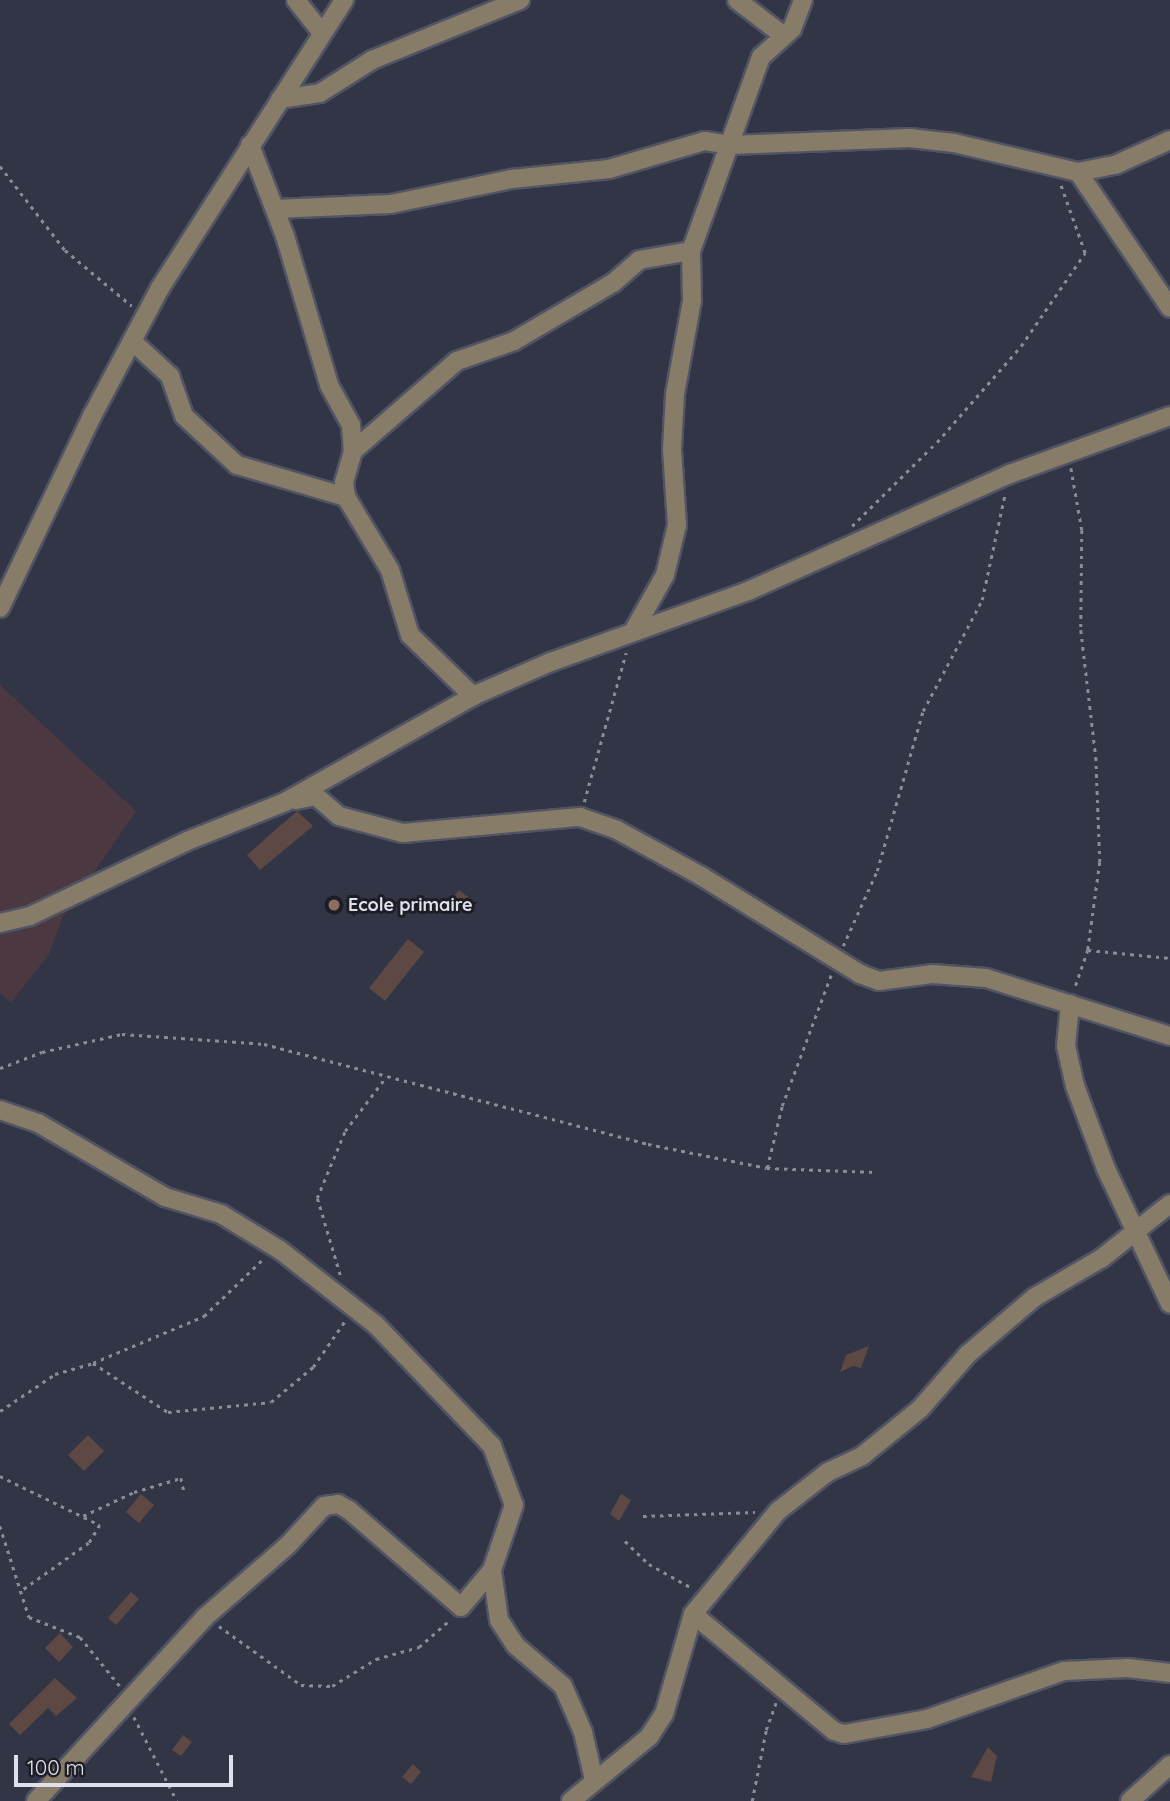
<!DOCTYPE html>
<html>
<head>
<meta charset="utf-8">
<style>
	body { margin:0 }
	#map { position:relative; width:1170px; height:1801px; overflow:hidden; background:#323546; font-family:Quicksand,sans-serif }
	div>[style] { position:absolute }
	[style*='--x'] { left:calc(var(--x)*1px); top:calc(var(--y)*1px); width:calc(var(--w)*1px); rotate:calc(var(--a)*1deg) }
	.commercial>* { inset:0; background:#4b3841 }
	.building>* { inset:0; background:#5d4844 }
	.path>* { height:2.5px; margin-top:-1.25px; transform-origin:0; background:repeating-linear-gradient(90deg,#8a8c9a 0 3.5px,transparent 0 8.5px) }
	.roads { filter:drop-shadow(2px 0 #515464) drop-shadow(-2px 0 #515464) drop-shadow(0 2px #515464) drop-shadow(0 -2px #515464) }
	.minor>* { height:18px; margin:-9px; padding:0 9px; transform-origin:9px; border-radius:9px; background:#877c68 }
	.dots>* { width:19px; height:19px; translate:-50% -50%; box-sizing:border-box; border:4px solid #1c1d25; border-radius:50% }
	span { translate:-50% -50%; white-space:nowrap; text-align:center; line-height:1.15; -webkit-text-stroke:6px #1c1d25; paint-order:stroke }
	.poi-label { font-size:18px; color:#dee0eb; font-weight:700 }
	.left { translate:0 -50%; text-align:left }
	.scale { position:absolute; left:14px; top:1755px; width:219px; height:32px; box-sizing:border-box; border:4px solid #dee0eb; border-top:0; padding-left:9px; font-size:21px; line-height:24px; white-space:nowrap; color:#dee0eb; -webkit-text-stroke:5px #1c1d25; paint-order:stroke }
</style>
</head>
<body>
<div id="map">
	<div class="commercial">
		<i style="clip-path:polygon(0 685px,136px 811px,62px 919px,49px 954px,11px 1003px,0 993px)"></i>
	</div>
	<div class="building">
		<i style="clip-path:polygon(297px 811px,313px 826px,260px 870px,247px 855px)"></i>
		<i style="clip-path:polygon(459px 890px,468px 897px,459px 909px,450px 901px)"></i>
		<i style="clip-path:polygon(408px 939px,424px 952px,385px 1001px,369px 988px)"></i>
		<i style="clip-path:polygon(869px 1346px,861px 1368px,853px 1366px,840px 1372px,846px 1355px)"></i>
		<i style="clip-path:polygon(88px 1435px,104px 1451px,84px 1471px,68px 1455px)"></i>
		<i style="clip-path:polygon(141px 1494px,154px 1505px,139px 1523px,126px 1512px)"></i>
		<i style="clip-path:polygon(621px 1494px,631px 1500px,619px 1521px,610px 1514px)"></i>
		<i style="clip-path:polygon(131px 1592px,139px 1599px,116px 1625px,108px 1618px)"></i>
		<i style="clip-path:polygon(60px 1633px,73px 1647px,59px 1662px,45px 1648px)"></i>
		<i style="clip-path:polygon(55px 1678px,77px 1698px,56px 1716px,48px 1708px,20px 1735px,9px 1724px)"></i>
		<i style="clip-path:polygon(183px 1735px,192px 1742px,181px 1756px,172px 1750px)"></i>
		<i style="clip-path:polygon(988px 1747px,997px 1756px,991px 1782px,971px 1777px)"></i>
		<i style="clip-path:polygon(413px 1764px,421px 1772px,411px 1784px,402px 1777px)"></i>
	</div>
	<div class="path">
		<i style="--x:0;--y:166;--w:106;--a:52.3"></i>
		<i style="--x:65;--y:250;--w:87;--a:39.9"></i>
		<i style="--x:1071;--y:468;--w:63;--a:79.9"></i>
		<i style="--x:1082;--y:530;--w:100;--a:90.6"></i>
		<i style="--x:1081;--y:630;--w:128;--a:83.3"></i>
		<i style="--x:1096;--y:757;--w:105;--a:87.8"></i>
		<i style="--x:1100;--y:862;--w:89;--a:97.8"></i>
		<i style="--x:1088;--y:950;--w:40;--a:108.9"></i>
		<i style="--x:852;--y:526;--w:120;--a:-44.7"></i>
		<i style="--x:937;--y:442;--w:128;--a:-48.8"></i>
		<i style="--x:1021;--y:346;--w:113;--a:-55.5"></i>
		<i style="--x:1085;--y:253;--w:74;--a:-109.7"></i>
		<i style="--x:584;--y:802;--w:155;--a:-74.3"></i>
		<i style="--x:843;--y:946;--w:82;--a:-65.6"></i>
		<i style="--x:877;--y:871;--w:166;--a:-74"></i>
		<i style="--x:923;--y:711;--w:126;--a:-62"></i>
		<i style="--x:982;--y:600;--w:108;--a:-77.8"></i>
		<i style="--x:1088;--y:950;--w:82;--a:5.6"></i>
		<i style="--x:0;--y:1068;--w:45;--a:-20.9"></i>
		<i style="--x:42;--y:1052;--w:82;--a:-12.7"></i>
		<i style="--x:122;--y:1034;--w:142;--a:4"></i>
		<i style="--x:264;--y:1044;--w:397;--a:14.6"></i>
		<i style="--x:648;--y:1144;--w:121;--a:11.4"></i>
		<i style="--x:767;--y:1168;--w:108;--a:2.1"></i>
		<i style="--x:767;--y:1168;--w:64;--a:-76.4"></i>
		<i style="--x:782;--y:1106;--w:140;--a:-69.5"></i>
		<i style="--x:340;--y:1275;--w:80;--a:-106.6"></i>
		<i style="--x:317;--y:1198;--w:73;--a:-67.3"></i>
		<i style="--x:345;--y:1131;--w:68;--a:-52.8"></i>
		<i style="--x:93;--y:1363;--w:121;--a:-22.9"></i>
		<i style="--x:204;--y:1316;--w:82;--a:-44"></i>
		<i style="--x:0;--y:1411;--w:66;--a:-33.9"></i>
		<i style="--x:55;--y:1374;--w:40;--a:-16"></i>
		<i style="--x:93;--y:1363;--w:90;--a:33.2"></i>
		<i style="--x:168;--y:1412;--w:103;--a:-5.5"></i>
		<i style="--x:271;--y:1402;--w:55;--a:-39.8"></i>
		<i style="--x:313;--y:1367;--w:56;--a:-55.2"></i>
		<i style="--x:0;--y:1476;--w:111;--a:26.1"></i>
		<i style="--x:100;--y:1525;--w:21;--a:121"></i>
		<i style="--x:89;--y:1543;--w:85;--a:144.6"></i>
		<i style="--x:83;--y:1516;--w:56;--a:-25.2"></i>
		<i style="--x:134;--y:1492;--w:49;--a:-16.6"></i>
		<i style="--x:181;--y:1478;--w:17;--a:77"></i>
		<i style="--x:643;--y:1516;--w:112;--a:-2"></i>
		<i style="--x:0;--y:1526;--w:96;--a:72.3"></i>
		<i style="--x:29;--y:1617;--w:55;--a:21.4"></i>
		<i style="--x:80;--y:1637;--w:63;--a:50.8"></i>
		<i style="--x:625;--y:1541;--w:33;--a:44"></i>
		<i style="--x:649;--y:1564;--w:49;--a:29.2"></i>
		<i style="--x:219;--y:1626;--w:101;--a:35.7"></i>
		<i style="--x:301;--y:1685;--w:31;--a:2"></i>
		<i style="--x:332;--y:1686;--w:52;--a:-31.5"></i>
		<i style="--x:376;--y:1659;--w:45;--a:-15.6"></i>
		<i style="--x:419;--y:1647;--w:41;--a:-41.1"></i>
		<i style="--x:134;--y:1717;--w:94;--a:62.9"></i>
		<i style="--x:752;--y:1801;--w:72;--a:-78.8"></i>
		<i style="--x:766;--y:1730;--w:29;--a:-70"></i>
	</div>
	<div class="roads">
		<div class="minor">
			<i style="--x:296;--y:0;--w:42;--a:51.8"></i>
			<i style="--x:737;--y:0;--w:59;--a:37.5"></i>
			<i style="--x:280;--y:99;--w:40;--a:-8.5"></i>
			<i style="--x:320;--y:93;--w:62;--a:-32.4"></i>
			<i style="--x:372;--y:60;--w:160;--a:-22.1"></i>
			<i style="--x:250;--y:145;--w:97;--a:69"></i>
			<i style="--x:285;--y:236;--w:155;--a:73.5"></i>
			<i style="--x:329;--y:385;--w:46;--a:61.2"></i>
			<i style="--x:351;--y:425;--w:26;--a:86"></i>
			<i style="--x:353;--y:451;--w:32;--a:106"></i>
			<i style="--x:344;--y:482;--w:15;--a:82"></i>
			<i style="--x:346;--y:497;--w:85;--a:58.9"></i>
			<i style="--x:390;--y:570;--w:68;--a:72.9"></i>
			<i style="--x:410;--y:635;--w:88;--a:44.1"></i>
			<i style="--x:1078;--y:172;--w:164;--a:55.9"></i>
			<i style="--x:275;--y:209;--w:116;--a:-2.5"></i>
			<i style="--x:391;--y:204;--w:124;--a:-11.7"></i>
			<i style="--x:512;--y:179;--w:98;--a:-5.9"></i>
			<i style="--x:609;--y:169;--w:100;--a:-16.3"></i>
			<i style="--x:705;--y:141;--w:25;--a:9"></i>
			<i style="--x:730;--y:145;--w:180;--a:-2.2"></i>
			<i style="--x:910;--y:138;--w:44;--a:6.5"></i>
			<i style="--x:954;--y:143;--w:127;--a:13.2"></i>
			<i style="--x:1078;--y:172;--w:38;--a:-11"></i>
			<i style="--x:1115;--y:165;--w:60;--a:-24.4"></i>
			<i style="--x:132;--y:341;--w:52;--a:42.6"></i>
			<i style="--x:170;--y:376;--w:42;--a:70.7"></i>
			<i style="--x:184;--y:416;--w:72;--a:42.8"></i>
			<i style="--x:237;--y:465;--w:114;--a:16.4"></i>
			<i style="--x:353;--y:451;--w:138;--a:-40.9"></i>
			<i style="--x:457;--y:361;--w:60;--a:-19.3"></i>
			<i style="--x:514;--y:341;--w:115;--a:-30.4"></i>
			<i style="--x:613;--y:283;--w:35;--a:-41"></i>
			<i style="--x:639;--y:260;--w:53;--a:-9.8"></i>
			<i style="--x:0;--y:608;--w:213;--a:-64.4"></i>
			<i style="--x:92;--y:416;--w:145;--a:-62"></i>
			<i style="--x:160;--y:288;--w:342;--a:-57.4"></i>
			<i style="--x:634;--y:630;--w:63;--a:-60.6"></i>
			<i style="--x:665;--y:575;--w:51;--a:-76.5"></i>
			<i style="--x:677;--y:525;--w:76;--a:-93.8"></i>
			<i style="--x:672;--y:449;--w:55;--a:-86.9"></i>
			<i style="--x:675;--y:394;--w:96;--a:-79.7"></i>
			<i style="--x:692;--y:300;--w:49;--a:-91.2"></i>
			<i style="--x:691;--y:251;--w:206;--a:-70.2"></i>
			<i style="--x:761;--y:57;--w:42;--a:-42.1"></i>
			<i style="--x:792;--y:29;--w:31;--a:-69"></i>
			<i style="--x:296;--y:800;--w:20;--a:-11"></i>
			<i style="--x:316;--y:796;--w:30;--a:41"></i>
			<i style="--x:339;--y:816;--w:66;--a:14.9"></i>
			<i style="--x:403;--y:833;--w:178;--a:-5.2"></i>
			<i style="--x:580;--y:817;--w:39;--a:19"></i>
			<i style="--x:617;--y:830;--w:96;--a:28.7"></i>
			<i style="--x:701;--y:876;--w:187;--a:31.6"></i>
			<i style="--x:860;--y:974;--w:20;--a:20"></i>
			<i style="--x:879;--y:981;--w:53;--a:-7.5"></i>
			<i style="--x:932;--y:974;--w:54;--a:4.2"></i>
			<i style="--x:986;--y:978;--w:193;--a:17.5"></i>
			<i style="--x:0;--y:923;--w:31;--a:-13"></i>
			<i style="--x:30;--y:916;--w:174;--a:-25.5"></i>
			<i style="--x:187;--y:841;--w:105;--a:-21.7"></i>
			<i style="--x:285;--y:802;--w:216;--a:-29.4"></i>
			<i style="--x:473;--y:696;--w:85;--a:-23.6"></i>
			<i style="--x:551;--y:662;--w:209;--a:-19.8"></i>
			<i style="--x:748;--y:591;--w:287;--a:-24.1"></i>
			<i style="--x:1010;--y:474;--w:170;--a:-19.9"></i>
			<i style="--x:1070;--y:1004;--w:42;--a:95.4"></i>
			<i style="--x:1066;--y:1046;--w:41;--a:77.3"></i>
			<i style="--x:1075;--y:1086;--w:89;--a:69.5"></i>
			<i style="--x:1106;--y:1169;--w:149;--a:64.6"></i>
			<i style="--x:0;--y:1110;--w:40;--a:18.9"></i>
			<i style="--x:38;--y:1123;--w:147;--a:30.2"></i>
			<i style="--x:165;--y:1197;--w:59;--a:16.9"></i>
			<i style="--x:221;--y:1214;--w:69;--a:31.4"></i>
			<i style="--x:280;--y:1250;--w:122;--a:38"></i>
			<i style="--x:376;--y:1325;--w:168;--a:46.2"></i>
			<i style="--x:492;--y:1446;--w:63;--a:69.6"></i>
			<i style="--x:514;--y:1505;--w:69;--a:108.7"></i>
			<i style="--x:492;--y:1570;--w:50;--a:82"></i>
			<i style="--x:499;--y:1620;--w:30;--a:57"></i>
			<i style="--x:515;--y:1645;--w:63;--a:40.5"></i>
			<i style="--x:563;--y:1686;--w:50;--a:66.5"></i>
			<i style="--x:583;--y:1732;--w:49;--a:77.1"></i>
			<i style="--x:693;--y:1614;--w:183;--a:39.7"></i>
			<i style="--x:834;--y:1731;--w:10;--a:17"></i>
			<i style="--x:844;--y:1734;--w:84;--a:-10.2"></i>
			<i style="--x:927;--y:1719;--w:145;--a:-19.3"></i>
			<i style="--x:1064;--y:1671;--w:64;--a:-2.7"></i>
			<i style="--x:1128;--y:1668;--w:42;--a:6.8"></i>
			<i style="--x:36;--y:1801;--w:248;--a:-47.4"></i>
			<i style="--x:204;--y:1618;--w:111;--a:-41"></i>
			<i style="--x:288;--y:1545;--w:53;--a:-47.3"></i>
			<i style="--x:324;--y:1506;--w:14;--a:-8"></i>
			<i style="--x:338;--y:1504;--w:13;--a:29"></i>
			<i style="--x:349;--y:1510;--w:148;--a:40.9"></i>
			<i style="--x:461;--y:1607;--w:48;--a:-50"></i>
			<i style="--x:571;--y:1801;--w:101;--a:-39.4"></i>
			<i style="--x:649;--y:1737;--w:27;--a:-57"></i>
			<i style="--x:664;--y:1714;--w:104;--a:-73.8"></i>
			<i style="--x:693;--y:1614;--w:134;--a:-50.5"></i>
			<i style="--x:778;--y:1511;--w:63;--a:-38"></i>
			<i style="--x:828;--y:1472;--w:38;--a:-25"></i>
			<i style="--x:862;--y:1456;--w:75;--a:-39"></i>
			<i style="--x:920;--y:1409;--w:73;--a:-48.9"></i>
			<i style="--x:968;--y:1354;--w:88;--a:-40.4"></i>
			<i style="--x:1035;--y:1297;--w:78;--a:-30.2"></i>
			<i style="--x:1102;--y:1258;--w:87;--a:-38.5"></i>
			<i style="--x:1130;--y:1801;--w:54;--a:-42"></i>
		</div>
	</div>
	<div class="dots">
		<i style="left:334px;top:905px;background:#8d6e63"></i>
	</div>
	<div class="poi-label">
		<span class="left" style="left:348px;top:905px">Ecole primaire</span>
	</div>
	<div class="scale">100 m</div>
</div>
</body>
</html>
